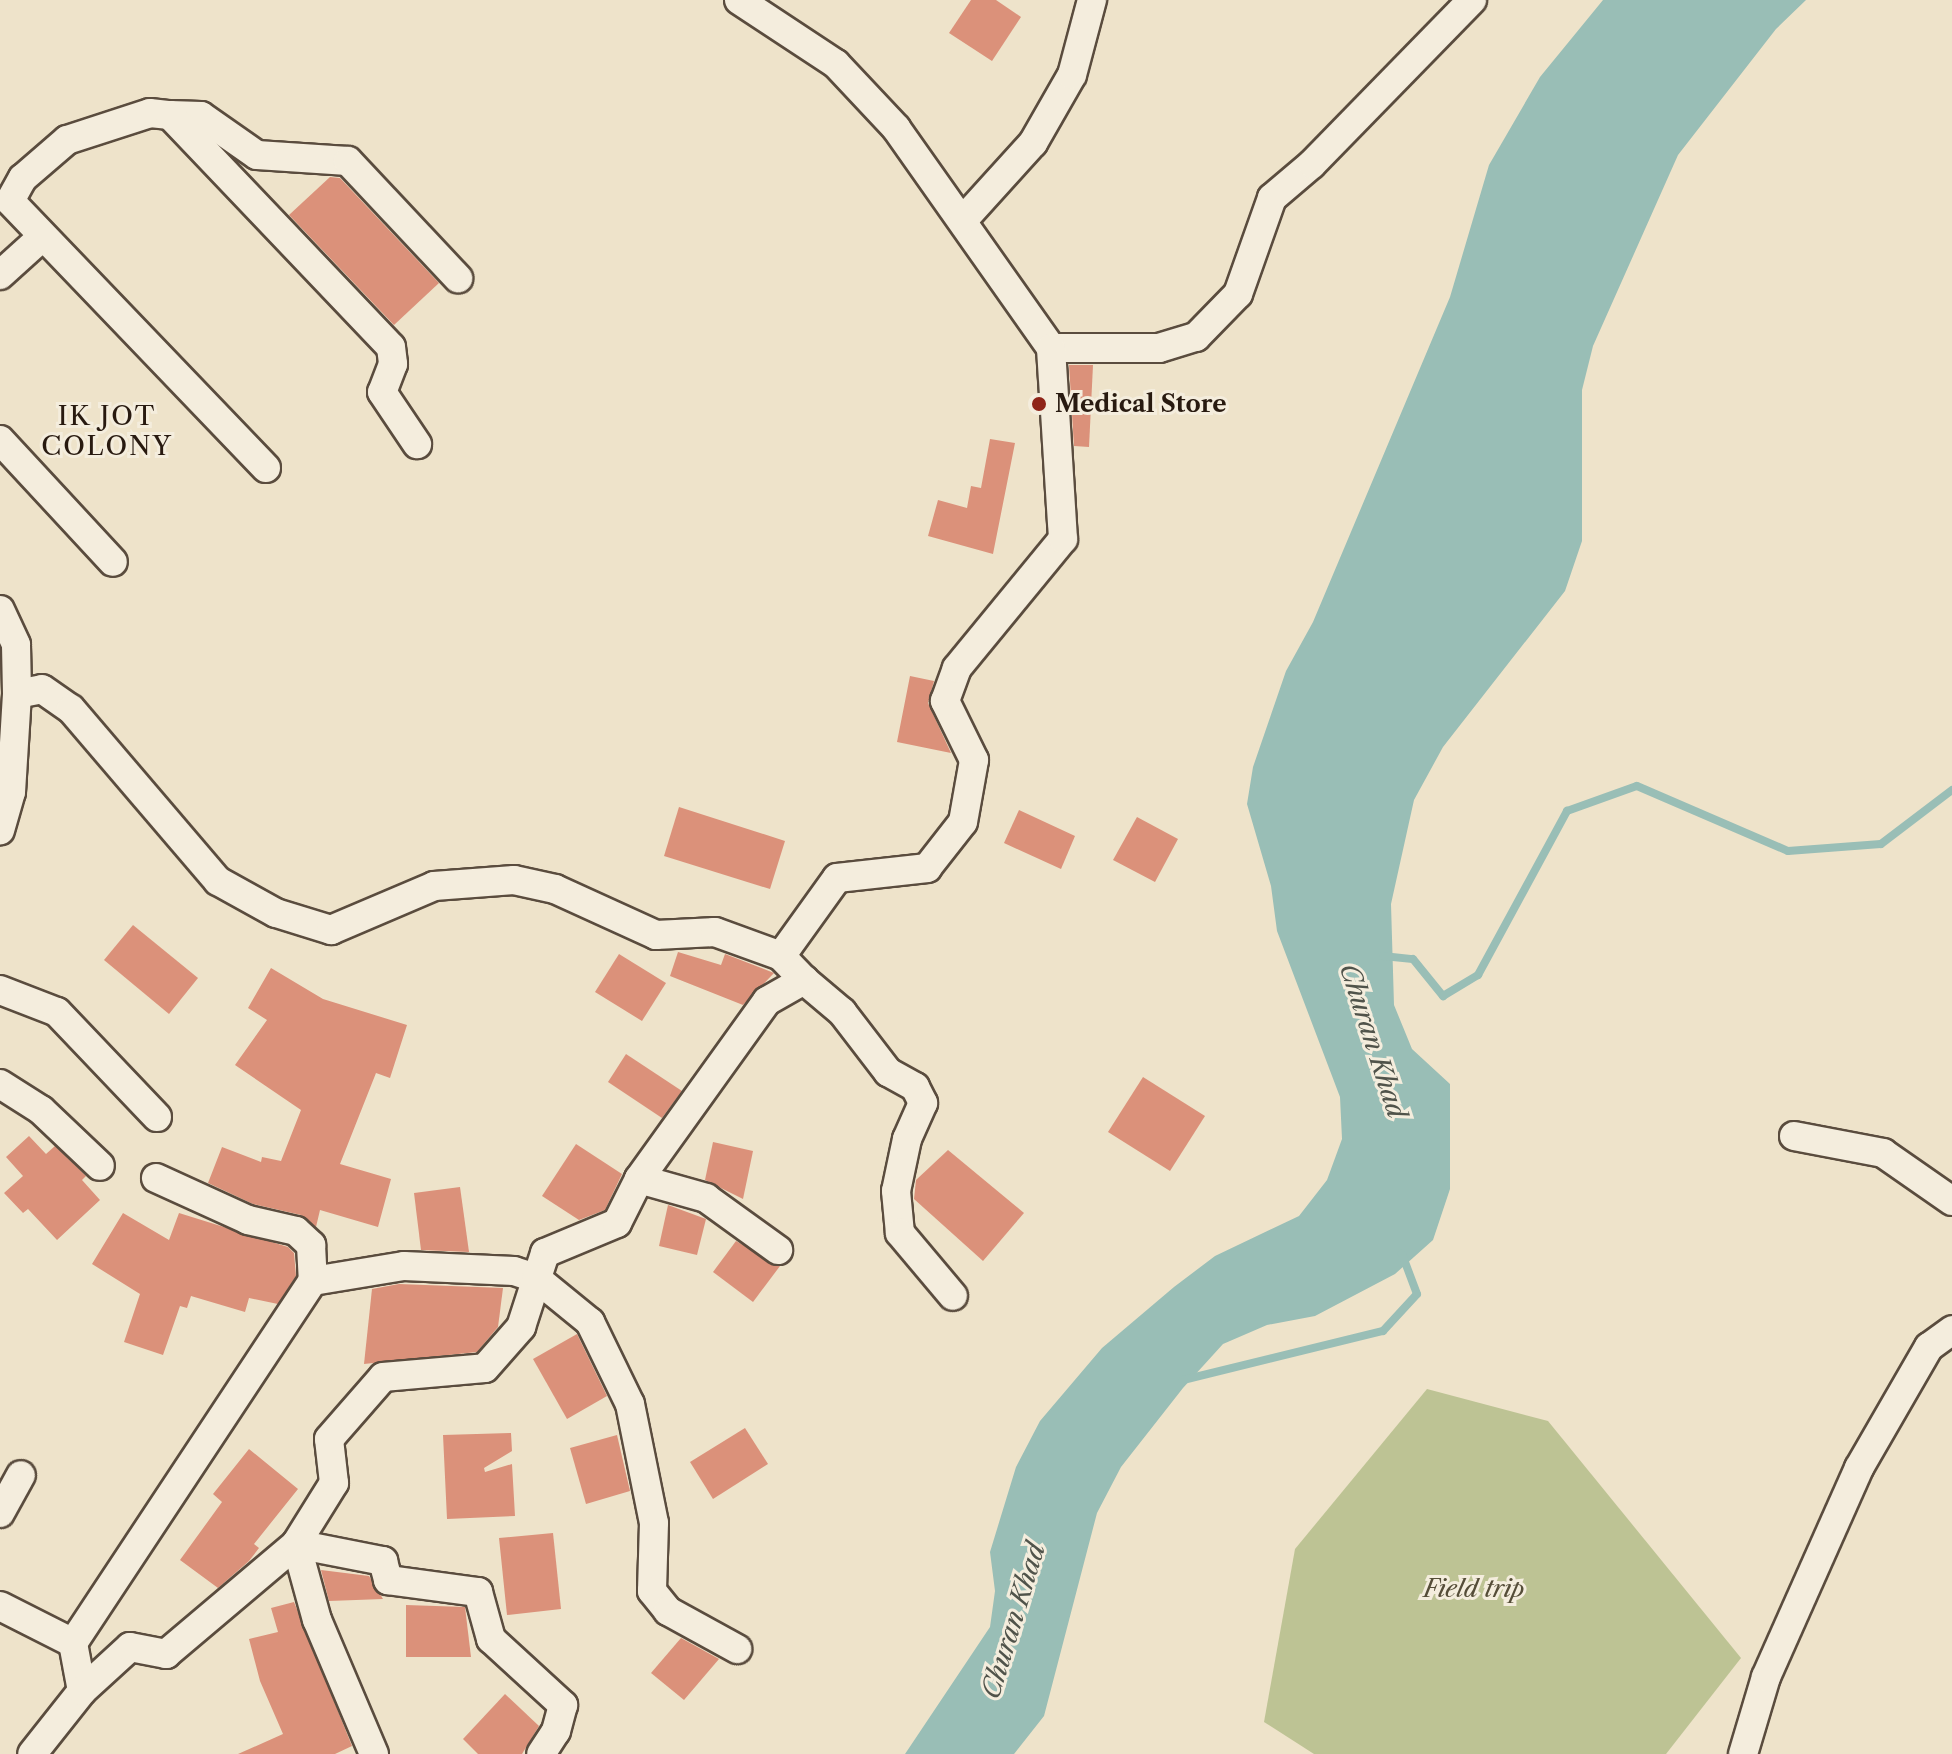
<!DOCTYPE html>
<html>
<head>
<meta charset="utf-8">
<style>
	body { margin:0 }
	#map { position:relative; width:1952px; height:1754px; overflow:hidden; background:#eee3ca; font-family:"Libre Caslon Text",serif }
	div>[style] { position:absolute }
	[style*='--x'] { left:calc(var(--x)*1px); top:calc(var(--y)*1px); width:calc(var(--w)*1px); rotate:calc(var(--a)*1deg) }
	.green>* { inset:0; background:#bdc394 }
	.water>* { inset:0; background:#99beb6 }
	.stream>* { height:8px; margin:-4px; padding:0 4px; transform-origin:4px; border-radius:4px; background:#99beb6 }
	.building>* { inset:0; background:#db917a }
	.roads { filter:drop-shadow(2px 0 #5a4c3e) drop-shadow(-2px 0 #5a4c3e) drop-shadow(0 2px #5a4c3e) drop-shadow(0 -2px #5a4c3e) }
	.minor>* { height:28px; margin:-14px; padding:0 14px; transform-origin:14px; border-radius:14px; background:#f4eddd }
	.dots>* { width:22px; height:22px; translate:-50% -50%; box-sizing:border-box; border:4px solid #f4eddd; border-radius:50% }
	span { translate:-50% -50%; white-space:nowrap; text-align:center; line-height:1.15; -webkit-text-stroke:6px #f4eddd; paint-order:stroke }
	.poi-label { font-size:24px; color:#281a10; font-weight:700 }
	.left { translate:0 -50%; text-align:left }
	.park-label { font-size:24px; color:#554d38; font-style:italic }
	.neighbourhood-label { font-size:26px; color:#281a10; letter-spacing:2px }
	.water-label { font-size:26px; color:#50534a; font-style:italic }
</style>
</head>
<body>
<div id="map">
	<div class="green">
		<i style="clip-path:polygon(1427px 1389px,1548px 1421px,1741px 1658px,1666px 1754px,1314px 1754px,1264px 1722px,1295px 1549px)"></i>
	</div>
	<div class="water">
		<i style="clip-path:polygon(1603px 0,1806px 0,1776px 29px,1678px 155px,1593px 346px,1582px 390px,1582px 541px,1565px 591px,1443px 747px,1414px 800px,1391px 904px,1394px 1005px,1412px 1049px,1450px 1084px,1450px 1189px,1433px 1240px,1395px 1274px,1315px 1316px,1267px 1325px,1223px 1344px,1183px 1388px,1121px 1467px,1097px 1513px,1044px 1716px,1014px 1754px,905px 1754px,990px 1627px,995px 1591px,990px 1552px,1016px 1467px,1040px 1421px,1102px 1348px,1174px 1287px,1215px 1256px,1299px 1216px,1327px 1180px,1342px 1139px,1340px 1097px,1277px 931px,1271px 886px,1247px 804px,1253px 767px,1286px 671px,1313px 622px,1450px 297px,1489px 165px,1540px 77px)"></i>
	</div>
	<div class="stream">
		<i style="--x:1383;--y:956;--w:30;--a:6"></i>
		<i style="--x:1413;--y:959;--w:48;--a:51"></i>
		<i style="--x:1443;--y:996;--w:41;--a:-31"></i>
		<i style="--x:1478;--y:975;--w:187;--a:-61.5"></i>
		<i style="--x:1567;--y:811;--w:74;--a:-19.7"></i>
		<i style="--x:1637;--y:786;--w:164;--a:23.3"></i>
		<i style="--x:1788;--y:851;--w:93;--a:-4.3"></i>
		<i style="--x:1881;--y:844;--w:89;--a:-37.3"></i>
		<i style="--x:1183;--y:1380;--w:206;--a:-13.8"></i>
		<i style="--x:1383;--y:1331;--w:50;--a:-47.4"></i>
		<i style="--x:1417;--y:1294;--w:43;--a:-110.6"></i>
	</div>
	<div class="building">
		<i style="clip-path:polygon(971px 0,996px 0,1021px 17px,992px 61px,949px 33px)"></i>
		<i style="clip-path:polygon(330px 177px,340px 178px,439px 283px,394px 325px,289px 215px)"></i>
		<i style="clip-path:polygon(1069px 365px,1093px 365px,1089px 447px,1074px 446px)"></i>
		<i style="clip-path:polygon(990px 439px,1015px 443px,993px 554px,928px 536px,938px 500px,967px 508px,971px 486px,981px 488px)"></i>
		<i style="clip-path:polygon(910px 676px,934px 681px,928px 703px,951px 753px,897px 742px)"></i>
		<i style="clip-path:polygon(679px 807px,785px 841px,770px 889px,664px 856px)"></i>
		<i style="clip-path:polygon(1019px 810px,1075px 836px,1061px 869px,1004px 843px)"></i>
		<i style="clip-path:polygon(1137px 817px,1178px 839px,1155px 882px,1113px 860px)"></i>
		<i style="clip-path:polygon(133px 925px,198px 978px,169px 1014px,104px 960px)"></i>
		<i style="clip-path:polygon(678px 952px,721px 965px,725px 954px,774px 973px,743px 1005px,670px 976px)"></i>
		<i style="clip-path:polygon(619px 954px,666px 983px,642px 1021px,595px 992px)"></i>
		<i style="clip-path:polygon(271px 968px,323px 999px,407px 1025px,390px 1078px,376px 1073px,340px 1164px,391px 1179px,378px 1227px,320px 1210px,316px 1227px,301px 1215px,253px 1204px,208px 1183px,222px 1147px,261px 1162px,262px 1157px,281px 1161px,301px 1110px,235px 1065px,267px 1020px,248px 1008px)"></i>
		<i style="clip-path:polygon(626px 1054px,682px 1091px,662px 1118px,608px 1082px)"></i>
		<i style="clip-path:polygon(1143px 1077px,1205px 1116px,1170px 1171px,1108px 1132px)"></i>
		<i style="clip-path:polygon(29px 1136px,46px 1154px,55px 1146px,86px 1176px,82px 1180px,100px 1200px,57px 1240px,28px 1209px,23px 1213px,4px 1193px,23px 1176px,6px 1157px)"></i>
		<i style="clip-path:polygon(713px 1142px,753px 1151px,743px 1199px,705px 1180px)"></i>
		<i style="clip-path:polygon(576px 1144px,622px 1174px,605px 1210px,579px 1220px,542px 1196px)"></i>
		<i style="clip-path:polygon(948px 1150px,1024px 1213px,983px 1261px,914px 1199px,916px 1180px)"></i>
		<i style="clip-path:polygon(460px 1187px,469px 1252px,421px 1250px,414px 1193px)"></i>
		<i style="clip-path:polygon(668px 1205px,706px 1219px,697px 1255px,659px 1246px)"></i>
		<i style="clip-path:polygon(123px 1213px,169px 1240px,179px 1213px,288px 1247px,294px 1253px,296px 1276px,278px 1304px,249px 1298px,245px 1312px,191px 1296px,187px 1308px,180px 1306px,163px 1355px,124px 1342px,140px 1294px,92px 1264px)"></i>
		<i style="clip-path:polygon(736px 1241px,780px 1266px,753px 1302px,713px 1272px)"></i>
		<i style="clip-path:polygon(399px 1284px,503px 1288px,498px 1327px,477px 1352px,364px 1364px,372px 1289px)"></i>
		<i style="clip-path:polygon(577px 1334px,607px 1396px,567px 1419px,533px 1359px)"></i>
		<i style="clip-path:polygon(745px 1428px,768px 1464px,713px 1499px,690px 1462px)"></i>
		<i style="clip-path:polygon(511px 1433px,512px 1451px,484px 1468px,485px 1472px,512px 1464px,515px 1516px,447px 1519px,443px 1435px)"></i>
		<i style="clip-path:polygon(617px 1435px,630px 1491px,586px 1504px,570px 1448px)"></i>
		<i style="clip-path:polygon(249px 1449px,298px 1489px,254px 1544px,259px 1548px,249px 1561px,218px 1588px,180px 1560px,222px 1502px,213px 1494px)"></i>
		<i style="clip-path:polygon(553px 1533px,561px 1609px,507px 1615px,499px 1538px)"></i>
		<i style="clip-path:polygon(321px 1570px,369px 1576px,383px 1599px,329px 1601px)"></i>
		<i style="clip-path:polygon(294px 1602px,352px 1746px,335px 1754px,238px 1754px,283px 1734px,260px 1681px,249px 1639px,278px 1632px,271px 1608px)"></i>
		<i style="clip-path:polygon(406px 1605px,465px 1607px,471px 1657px,406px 1657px)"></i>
		<i style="clip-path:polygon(681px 1638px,719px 1659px,684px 1700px,651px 1673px)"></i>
		<i style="clip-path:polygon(505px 1694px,539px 1726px,522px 1754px,478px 1754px,463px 1739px)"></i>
	</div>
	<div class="roads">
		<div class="minor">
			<i style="--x:739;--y:0;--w:116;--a:33.4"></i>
			<i style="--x:836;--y:64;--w:88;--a:46.8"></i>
			<i style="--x:896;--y:128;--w:269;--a:54.8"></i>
			<i style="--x:1051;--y:348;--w:108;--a:0"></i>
			<i style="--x:1159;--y:348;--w:39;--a:-17"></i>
			<i style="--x:1196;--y:337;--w:60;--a:-45.7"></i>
			<i style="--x:1238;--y:294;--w:102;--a:-70.5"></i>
			<i style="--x:1272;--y:198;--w:52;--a:-40.4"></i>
			<i style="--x:1312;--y:164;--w:229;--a:-45.7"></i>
			<i style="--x:170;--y:115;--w:31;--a:2"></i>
			<i style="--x:201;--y:116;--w:68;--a:34.9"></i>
			<i style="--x:257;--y:155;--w:91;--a:3.8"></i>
			<i style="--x:348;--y:161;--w:161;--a:46.8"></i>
			<i style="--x:964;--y:219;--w:103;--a:-47.8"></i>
			<i style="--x:1033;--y:143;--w:78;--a:-60.2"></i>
			<i style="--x:1072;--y:75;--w:78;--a:-75.1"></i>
			<i style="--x:0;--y:275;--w:57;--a:-42.1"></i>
			<i style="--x:0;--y:440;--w:166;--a:47.2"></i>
			<i style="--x:266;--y:468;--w:370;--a:-133.8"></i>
			<i style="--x:10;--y:201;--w:26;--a:-61"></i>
			<i style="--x:23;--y:178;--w:58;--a:-40.8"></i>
			<i style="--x:67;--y:140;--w:87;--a:-18"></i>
			<i style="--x:150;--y:113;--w:20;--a:6"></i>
			<i style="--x:170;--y:115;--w:320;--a:46.4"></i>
			<i style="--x:391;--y:347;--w:17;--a:83"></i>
			<i style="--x:393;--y:364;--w:30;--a:111"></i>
			<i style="--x:382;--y:392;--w:63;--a:56.1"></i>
			<i style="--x:0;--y:610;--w:38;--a:65"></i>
			<i style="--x:16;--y:645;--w:49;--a:88.8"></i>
			<i style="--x:17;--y:694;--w:98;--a:93.5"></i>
			<i style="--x:11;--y:792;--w:40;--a:106"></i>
			<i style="--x:17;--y:694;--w:25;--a:-11"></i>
			<i style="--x:42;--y:689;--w:35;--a:35"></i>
			<i style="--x:71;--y:709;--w:226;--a:49.5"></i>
			<i style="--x:218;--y:881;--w:66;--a:28.9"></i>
			<i style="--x:276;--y:913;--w:58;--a:17.2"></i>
			<i style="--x:331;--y:930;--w:112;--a:-23.1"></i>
			<i style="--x:434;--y:886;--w:80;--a:-4.3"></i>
			<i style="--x:514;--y:880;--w:42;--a:12.4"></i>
			<i style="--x:555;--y:889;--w:111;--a:24.5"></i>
			<i style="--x:656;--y:935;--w:59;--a:-2.9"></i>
			<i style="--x:715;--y:932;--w:70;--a:20"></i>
			<i style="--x:804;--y:980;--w:50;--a:40.1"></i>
			<i style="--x:842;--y:1012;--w:76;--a:52.5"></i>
			<i style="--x:888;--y:1072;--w:31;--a:29"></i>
			<i style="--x:915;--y:1087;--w:18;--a:63"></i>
			<i style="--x:923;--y:1103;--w:39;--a:114"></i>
			<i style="--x:907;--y:1139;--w:53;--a:101.9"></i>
			<i style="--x:896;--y:1191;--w:42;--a:84.6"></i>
			<i style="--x:900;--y:1233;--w:82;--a:49.9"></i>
			<i style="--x:0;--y:990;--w:61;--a:21.1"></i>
			<i style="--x:57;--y:1012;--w:145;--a:46.4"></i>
			<i style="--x:0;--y:1084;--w:49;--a:32.4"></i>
			<i style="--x:41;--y:1110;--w:81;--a:43.5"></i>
			<i style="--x:1794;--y:1136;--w:91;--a:10.8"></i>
			<i style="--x:1883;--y:1153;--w:84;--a:34.8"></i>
			<i style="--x:156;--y:1178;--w:101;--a:24.5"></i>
			<i style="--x:248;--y:1220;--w:49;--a:12.9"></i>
			<i style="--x:296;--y:1231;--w:21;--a:43"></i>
			<i style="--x:311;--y:1245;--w:36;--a:87"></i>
			<i style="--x:639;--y:1179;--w:70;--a:15.8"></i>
			<i style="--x:706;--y:1198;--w:89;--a:35.8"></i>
			<i style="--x:0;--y:1513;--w:43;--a:-61.1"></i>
			<i style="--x:0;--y:1606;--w:82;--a:26.9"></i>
			<i style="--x:73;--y:1643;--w:49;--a:79.4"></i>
			<i style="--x:82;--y:1691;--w:80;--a:128.4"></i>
			<i style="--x:73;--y:1643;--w:434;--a:-56.5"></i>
			<i style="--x:313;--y:1281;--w:92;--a:-9.4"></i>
			<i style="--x:404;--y:1266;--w:110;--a:2.6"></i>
			<i style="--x:514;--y:1271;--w:23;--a:18"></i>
			<i style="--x:536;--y:1278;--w:70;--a:39.2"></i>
			<i style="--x:590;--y:1322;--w:91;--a:64"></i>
			<i style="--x:630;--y:1404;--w:121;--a:78.6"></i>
			<i style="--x:654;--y:1523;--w:68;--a:91.7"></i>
			<i style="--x:652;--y:1591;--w:26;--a:51"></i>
			<i style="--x:668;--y:1611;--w:79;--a:28.8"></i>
			<i style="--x:82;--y:1691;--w:65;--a:-42.5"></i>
			<i style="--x:130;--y:1647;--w:37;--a:11"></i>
			<i style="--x:166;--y:1654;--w:170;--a:-40.2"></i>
			<i style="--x:296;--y:1544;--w:72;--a:-58.1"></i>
			<i style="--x:334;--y:1483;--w:44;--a:-96.5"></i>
			<i style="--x:329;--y:1439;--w:82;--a:-48.9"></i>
			<i style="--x:383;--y:1377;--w:102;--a:-5"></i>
			<i style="--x:485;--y:1368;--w:55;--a:-48.7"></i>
			<i style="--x:521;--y:1327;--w:78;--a:-72"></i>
			<i style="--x:545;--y:1253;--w:78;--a:-22.6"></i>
			<i style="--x:617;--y:1223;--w:49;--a:-63.4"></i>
			<i style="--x:639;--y:1179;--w:219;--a:-54.3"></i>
			<i style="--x:767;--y:1001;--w:43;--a:-29.6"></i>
			<i style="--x:804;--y:980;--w:33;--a:-134"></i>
			<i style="--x:781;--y:956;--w:96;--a:-54.3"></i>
			<i style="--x:837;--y:878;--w:91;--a:-6.3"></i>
			<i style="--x:927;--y:868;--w:58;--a:-52"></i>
			<i style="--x:963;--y:822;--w:63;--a:-79.9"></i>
			<i style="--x:974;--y:760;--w:66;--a:-116.2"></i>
			<i style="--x:945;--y:701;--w:35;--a:-70"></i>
			<i style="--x:957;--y:668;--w:167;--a:-50.6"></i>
			<i style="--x:1063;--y:539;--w:191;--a:-93.6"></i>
			<i style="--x:374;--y:1754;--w:146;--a:-113"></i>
			<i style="--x:317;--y:1620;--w:79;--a:-105.4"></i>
			<i style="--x:296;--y:1544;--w:89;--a:11.1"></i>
			<i style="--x:383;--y:1561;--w:20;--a:75"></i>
			<i style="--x:388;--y:1580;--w:91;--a:7.6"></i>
			<i style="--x:478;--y:1592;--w:49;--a:74.5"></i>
			<i style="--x:491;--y:1639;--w:98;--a:42.5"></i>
			<i style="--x:563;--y:1705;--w:27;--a:105"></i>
			<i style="--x:556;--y:1731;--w:27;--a:123"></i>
			<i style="--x:1743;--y:1754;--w:80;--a:-73.4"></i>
			<i style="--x:1766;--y:1677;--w:229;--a:-66"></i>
			<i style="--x:1859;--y:1468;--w:140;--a:-60"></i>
			<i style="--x:1929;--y:1347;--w:29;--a:-36"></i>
		</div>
	</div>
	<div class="dots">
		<i style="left:1039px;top:404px;background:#8f2418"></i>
	</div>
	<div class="poi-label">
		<span class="left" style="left:1055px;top:404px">Medical Store</span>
	</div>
	<div class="park-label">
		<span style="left:1474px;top:1589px">Field trip</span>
	</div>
	<div class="neighbourhood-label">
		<span style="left:107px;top:432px">IK JOT<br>COLONY</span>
	</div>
	<div class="water-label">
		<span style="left:1372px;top:1041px;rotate:72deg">Churan Khad</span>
		<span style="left:1014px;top:1621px;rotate:-73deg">Churan Khad</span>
	</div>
</div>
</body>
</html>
